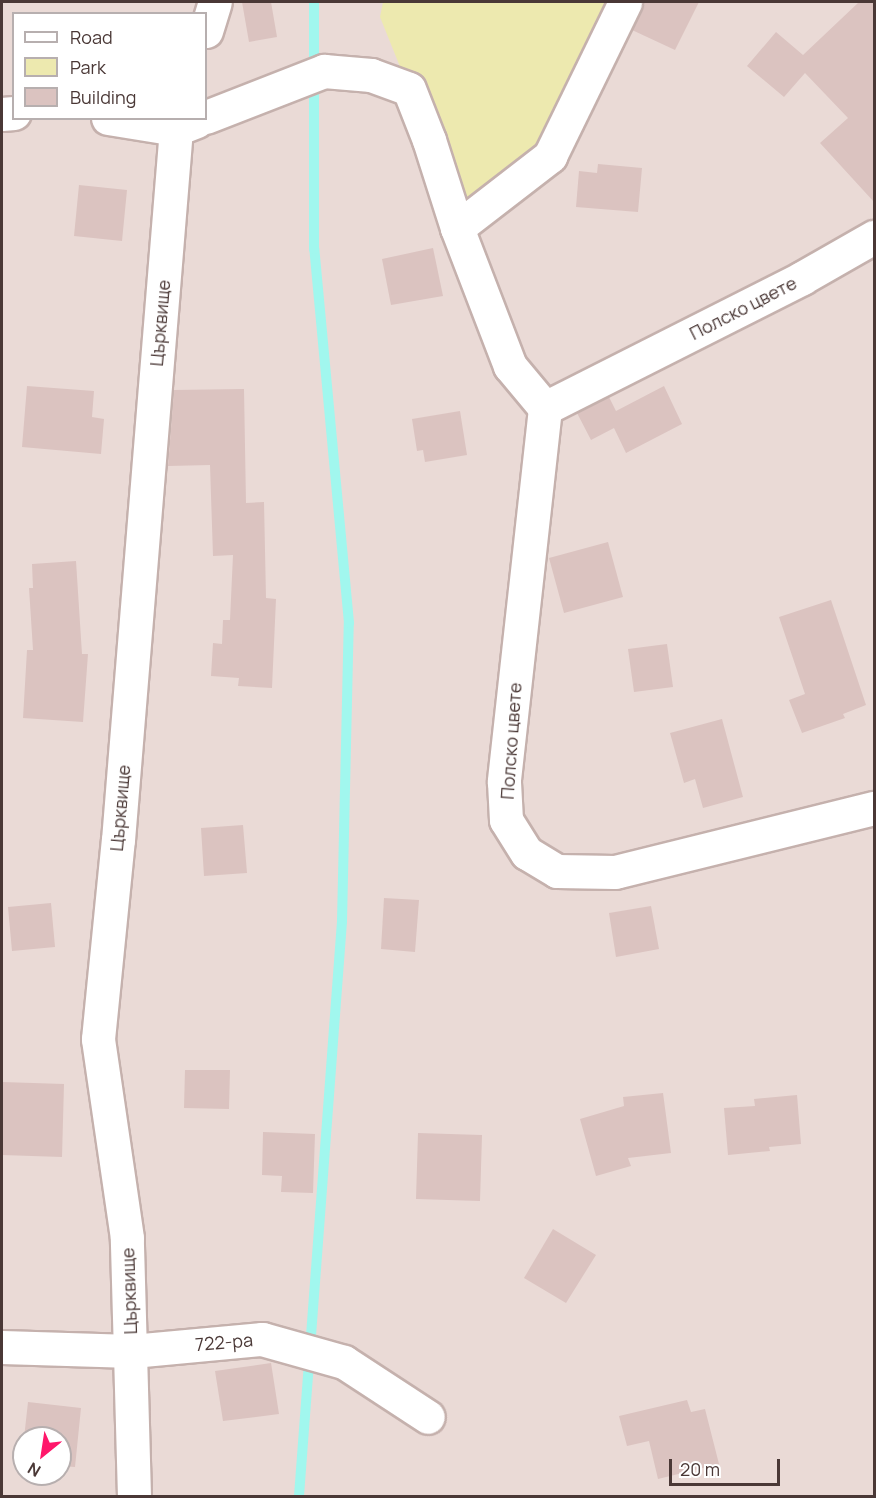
<!DOCTYPE html>
<html>
<head>
<meta charset="utf-8">
<style>
	body { margin:0 }
	#map { position:relative; width:876px; height:1498px; overflow:hidden; background:#f6ebe9; font-family:Manrope,sans-serif }
	div>[style] { position:absolute }
	[style*='--x'] { left:calc(var(--x)*1px); top:calc(var(--y)*1px); width:calc(var(--w)*1px); rotate:calc(var(--a)*1deg) }
	.residential>* { inset:0; background:#eadad6 }
	.green>* { inset:0; background:#ede9af }
	.stream>* { height:10px; margin:-5px; padding:0 5px; transform-origin:5px; border-radius:5px; background:#a1f7ee }
	.building>* { inset:0; background:#dbc3c0 }
	.roads { filter:drop-shadow(2px 0 #c5b1ad) drop-shadow(-2px 0 #c5b1ad) drop-shadow(0 2px #c5b1ad) drop-shadow(0 -2px #c5b1ad) }
	.minor>* { height:33px; margin:-16.5px; padding:0 16.5px; transform-origin:16.5px; border-radius:16.5px; background:#fff }
	span { translate:-50% -50%; white-space:nowrap; text-align:center; line-height:1.15; -webkit-text-stroke:5px #fff; paint-order:stroke }
	.street-label { font-size:18px; color:#4a3836 }
	.frame { position:absolute; inset:0; border:3px solid #4a3836; pointer-events:none }
	.legend { position:absolute; left:12px; top:12px; width:195px; height:108px; box-sizing:border-box; background:#fff; border:2px solid #b7afaf; margin:0; padding:8px 10px; list-style:none; font-size:18px; color:#4a3836 }
	.legend li { display:flex; align-items:center; gap:12px; height:30px }
	.legend b { width:30px; border:2px solid #b7afaf }
	.north { position:absolute; left:12px; top:1426px; width:60px; height:60px; box-sizing:border-box; background:#fff; border:2px solid #b7afaf; border-radius:50%; rotate:210deg; font-size:16px; font-weight:700; line-height:24px; text-align:center; color:#4a3836 }
	.north::after { content:''; display:block; margin:auto; width:21px; height:27px; background:#ff176a; clip-path:polygon(50% 0,100% 100%,50% 72%,0 100%) }
	.scale { position:absolute; left:669px; top:1459px; width:111px; height:27px; box-sizing:border-box; border:3px solid #4a3836; border-top:0; padding-left:8px; font-size:18px; line-height:21px; white-space:nowrap; color:#4a3836; -webkit-text-stroke:4px #fff; paint-order:stroke }
</style>
</head>
<body>
<div id="map">
	<div class="residential">
		<i style="clip-path:polygon(evenodd,2px 2px,874px 2px,874px 1496px,2px 1496px,2px 2px,14px 14px,206px 14px,206px 118px,14px 118px,14px 14px,2px 2px,24px 1438px,60px 1438px,60px 1474px,24px 1474px,24px 1438px)"></i>
	</div>
	<div class="green">
		<i style="clip-path:polygon(383px 2px,625px 2px,550px 156px,457px 228px,409px 89px,380px 17px)"></i>
	</div>
	<div class="stream">
		<i style="--x:299;--y:1496;--w:577;--a:-85.72"></i>
		<i style="--x:342;--y:921;--w:298;--a:-88.7"></i>
		<i style="--x:349;--y:623;--w:376;--a:-95.3"></i>
		<i style="--x:314;--y:249;--w:247;--a:-90"></i>
	</div>
	<div class="building">
		<i style="clip-path:polygon(242px 2px,271px 2px,277px 37px,249px 42px)"></i>
		<i style="clip-path:polygon(644px 2px,699px 2px,675px 50px,632px 30px)"></i>
		<i style="clip-path:polygon(859px 2px,874px 2px,874px 202px,820px 143px,848px 118px,805px 73px,784px 97px,747px 66px,776px 32px,803px 55px)"></i>
		<i style="clip-path:polygon(598px 164px,642px 168px,638px 212px,576px 207px,579px 171px,597px 173px)"></i>
		<i style="clip-path:polygon(79px 185px,127px 190px,122px 241px,74px 236px)"></i>
		<i style="clip-path:polygon(433px 248px,443px 296px,391px 305px,382px 259px)"></i>
		<i style="clip-path:polygon(27px 386px,94px 391px,92px 417px,104px 419px,101px 454px,22px 447px)"></i>
		<i style="clip-path:polygon(664px 386px,682px 424px,626px 453px,614px 428px,591px 440px,577px 413px,609px 397px,616px 411px)"></i>
		<i style="clip-path:polygon(244px 389px,246px 503px,264px 502px,266px 598px,276px 599px,272px 688px,238px 686px,239px 678px,211px 676px,213px 643px,222px 644px,223px 620px,230px 620px,233px 555px,213px 556px,210px 465px,168px 466px,174px 390px)"></i>
		<i style="clip-path:polygon(460px 411px,467px 455px,425px 462px,423px 450px,417px 451px,412px 419px)"></i>
		<i style="clip-path:polygon(608px 542px,623px 597px,564px 613px,549px 558px)"></i>
		<i style="clip-path:polygon(76px 561px,82px 654px,88px 654px,83px 722px,23px 718px,27px 650px,33px 650px,29px 588px,33px 588px,32px 564px)"></i>
		<i style="clip-path:polygon(831px 600px,866px 705px,843px 714px,845px 718px,802px 733px,789px 700px,805px 694px,779px 617px)"></i>
		<i style="clip-path:polygon(667px 644px,673px 687px,634px 692px,628px 649px)"></i>
		<i style="clip-path:polygon(722px 719px,743px 797px,703px 808px,695px 779px,684px 783px,670px 733px)"></i>
		<i style="clip-path:polygon(243px 825px,247px 873px,204px 876px,201px 828px)"></i>
		<i style="clip-path:polygon(384px 898px,419px 900px,415px 952px,381px 949px)"></i>
		<i style="clip-path:polygon(51px 903px,55px 947px,12px 951px,8px 907px)"></i>
		<i style="clip-path:polygon(651px 906px,659px 949px,616px 957px,609px 913px)"></i>
		<i style="clip-path:polygon(185px 1070px,230px 1070px,229px 1109px,184px 1108px)"></i>
		<i style="clip-path:polygon(2px 1082px,64px 1084px,62px 1157px,2px 1155px)"></i>
		<i style="clip-path:polygon(663px 1093px,671px 1153px,628px 1158px,631px 1166px,596px 1176px,580px 1119px,624px 1106px,623px 1097px)"></i>
		<i style="clip-path:polygon(797px 1095px,801px 1144px,769px 1147px,770px 1151px,728px 1155px,724px 1108px,755px 1106px,754px 1099px)"></i>
		<i style="clip-path:polygon(263px 1132px,315px 1134px,313px 1193px,281px 1192px,282px 1176px,262px 1175px)"></i>
		<i style="clip-path:polygon(418px 1133px,482px 1135px,480px 1201px,416px 1199px)"></i>
		<i style="clip-path:polygon(553px 1229px,596px 1255px,566px 1303px,524px 1278px)"></i>
		<i style="clip-path:polygon(271px 1363px,279px 1414px,223px 1421px,215px 1371px)"></i>
		<i style="clip-path:polygon(687px 1400px,691px 1412px,705px 1409px,719px 1464px,658px 1479px,649px 1441px,627px 1446px,619px 1416px)"></i>
		<i style="clip-path:polygon(28px 1402px,81px 1408px,75px 1467px,60px 1466px,60px 1438px,24px 1438px)"></i>
	</div>
	<div class="roads">
		<div class="minor">
			<i style="--x:206;--y:31;--w:30;--a:-73"></i>
			<i style="--x:2;--y:114;--w:12;--a:-5"></i>
			<i style="--x:206;--y:117;--w:127;--a:-21.3"></i>
			<i style="--x:324;--y:71;--w:47;--a:4.9"></i>
			<i style="--x:371;--y:75;--w:40;--a:20.2"></i>
			<i style="--x:409;--y:89;--w:55;--a:68.6"></i>
			<i style="--x:429;--y:140;--w:92;--a:72.3"></i>
			<i style="--x:457;--y:228;--w:148;--a:69"></i>
			<i style="--x:510;--y:366;--w:55;--a:50.2"></i>
			<i style="--x:545;--y:408;--w:376;--a:96.3"></i>
			<i style="--x:504;--y:782;--w:38;--a:87"></i>
			<i style="--x:506;--y:820;--w:39;--a:58"></i>
			<i style="--x:527;--y:853;--w:35;--a:31"></i>
			<i style="--x:557;--y:871;--w:58;--a:1"></i>
			<i style="--x:615;--y:872;--w:267;--a:-13.9"></i>
			<i style="--x:108;--y:118;--w:69;--a:9.2"></i>
			<i style="--x:176;--y:129;--w:22;--a:-21"></i>
			<i style="--x:457;--y:228;--w:118;--a:-37.7"></i>
			<i style="--x:550;--y:156;--w:171;--a:-64"></i>
			<i style="--x:545;--y:408;--w:288;--a:-26.8"></i>
			<i style="--x:802;--y:278;--w:83;--a:-29.7"></i>
			<i style="--x:2;--y:1347;--w:130;--a:1.8"></i>
			<i style="--x:132;--y:1351;--w:131;--a:-5.3"></i>
			<i style="--x:262;--y:1339;--w:85;--a:15.7"></i>
			<i style="--x:344;--y:1362;--w:100;--a:33.2"></i>
			<i style="--x:134;--y:1496;--w:258;--a:-91.6"></i>
			<i style="--x:127;--y:1238;--w:201;--a:-98.3"></i>
			<i style="--x:98;--y:1039;--w:200;--a:-84.3"></i>
			<i style="--x:118;--y:840;--w:713;--a:-85.34"></i>
			<i style="--x:176;--y:129;--w:11;--a:-75"></i>
		</div>
	</div>
	<div class="street-label">
		<span style="left:743px;top:308px;rotate:-27deg">Полско цвете</span>
		<span style="left:160px;top:323px;rotate:-85deg">Църквище</span>
		<span style="left:511px;top:741px;rotate:-86deg">Полско цвете</span>
		<span style="left:120px;top:808px;rotate:-85deg">Църквище</span>
		<span style="left:129px;top:1291px;rotate:-92deg">Църквище</span>
		<span style="left:224px;top:1342px;rotate:-5deg">722-ра</span>
	</div>
	<div class="frame"></div>
	<ul class="legend">
	<li><b style="height:8px;background:#fff"></b>Road</li>
	<li><b style="height:16px;background:#ede9af"></b>Park</li>
	<li><b style="height:16px;background:#dbc3c0"></b>Building</li>
	</ul>
	<div class="north">N</div>
	<div class="scale">20 m</div>
</div>
</body>
</html>
